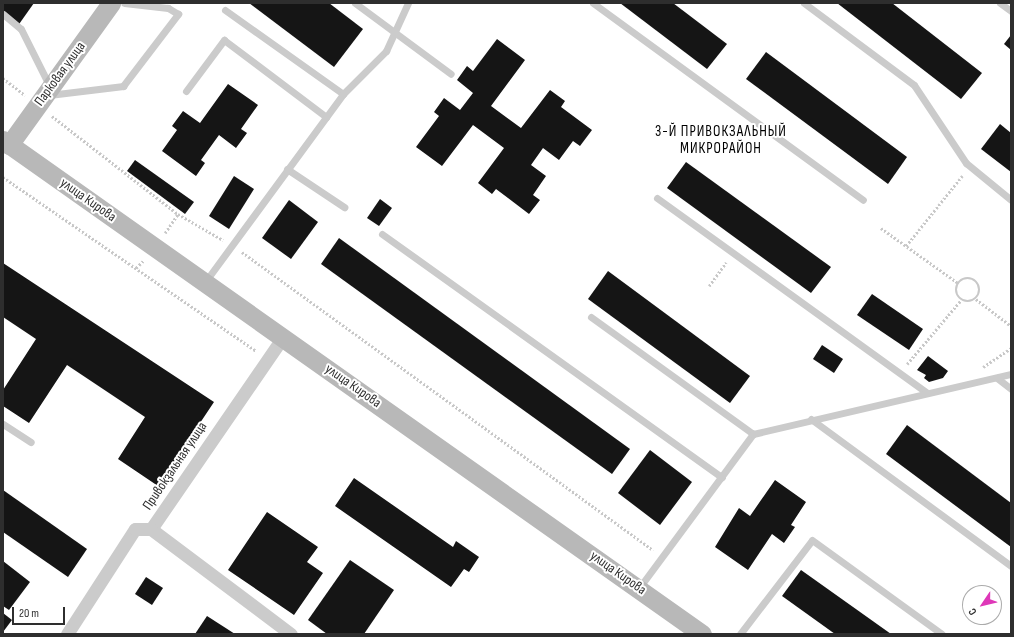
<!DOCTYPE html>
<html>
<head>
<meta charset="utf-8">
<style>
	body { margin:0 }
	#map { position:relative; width:1014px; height:637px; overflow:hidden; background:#fff; font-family:"Sofia Sans Condensed",sans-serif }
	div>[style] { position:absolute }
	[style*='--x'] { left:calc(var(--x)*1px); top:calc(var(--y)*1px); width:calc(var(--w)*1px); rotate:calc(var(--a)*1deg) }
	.building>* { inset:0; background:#151515 }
	.path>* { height:2.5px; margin-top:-1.25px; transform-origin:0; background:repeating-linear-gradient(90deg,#c8c8c8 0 2px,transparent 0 4px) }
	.path>.ring { margin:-1.25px; padding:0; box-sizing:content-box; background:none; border:2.5px solid #c8c8c8; border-radius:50% }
	.lane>* { height:7px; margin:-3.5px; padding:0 3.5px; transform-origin:3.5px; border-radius:3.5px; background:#cbcbcb }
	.street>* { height:13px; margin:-6.5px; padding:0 6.5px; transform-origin:6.5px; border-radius:6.5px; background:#cbcbcb }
	.secondary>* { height:19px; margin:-9.5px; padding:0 9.5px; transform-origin:9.5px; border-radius:9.5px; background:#b8b8b8 }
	span { translate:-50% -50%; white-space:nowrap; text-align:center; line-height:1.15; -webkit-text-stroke:4px #fff; paint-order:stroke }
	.street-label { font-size:14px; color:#2e2e2e }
	.neighbourhood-label { font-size:15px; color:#000; letter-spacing:1px }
	.frame { position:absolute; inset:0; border:4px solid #2e2e2e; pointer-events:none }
	.north { position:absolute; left:962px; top:585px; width:40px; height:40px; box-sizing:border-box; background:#fff; border:1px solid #ababab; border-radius:50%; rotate:235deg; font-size:11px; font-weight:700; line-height:16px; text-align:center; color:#2e2e2e }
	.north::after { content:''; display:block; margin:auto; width:14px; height:18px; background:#de37b8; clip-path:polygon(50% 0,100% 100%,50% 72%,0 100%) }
	.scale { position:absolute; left:12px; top:607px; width:53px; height:18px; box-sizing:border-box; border:2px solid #2e2e2e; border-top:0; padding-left:5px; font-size:12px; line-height:14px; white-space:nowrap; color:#2e2e2e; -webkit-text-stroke:3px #fff; paint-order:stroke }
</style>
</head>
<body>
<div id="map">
	<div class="building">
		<i style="clip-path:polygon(3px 3px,34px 3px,17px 27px,3px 18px)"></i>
		<i style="clip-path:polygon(249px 3px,329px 3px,363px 29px,334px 67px)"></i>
		<i style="clip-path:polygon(620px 3px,673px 3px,727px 44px,707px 69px)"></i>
		<i style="clip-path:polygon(837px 3px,892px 3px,982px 73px,961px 99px)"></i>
		<i style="clip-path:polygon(1011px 35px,1011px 50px,1004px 44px)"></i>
		<i style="clip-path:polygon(497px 39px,525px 60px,491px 106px,521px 128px,550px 90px,565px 101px,561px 107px,592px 130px,580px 146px,573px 141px,559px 160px,543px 148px,531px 165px,546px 176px,533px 195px,540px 200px,529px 214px,496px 189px,492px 194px,478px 183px,504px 148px,473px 125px,442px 166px,416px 147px,439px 116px,434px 112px,444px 98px,460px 110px,473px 93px,457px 80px,467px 66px,473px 71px)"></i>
		<i style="clip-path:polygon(766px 52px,907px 157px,888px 184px,746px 79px)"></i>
		<i style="clip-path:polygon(228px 84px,258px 105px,241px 129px,247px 133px,236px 148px,219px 135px,201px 160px,205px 163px,196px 176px,162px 151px,177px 130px,172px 126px,183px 111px,200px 123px)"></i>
		<i style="clip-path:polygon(1000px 124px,1011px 133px,1011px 172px,981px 149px)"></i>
		<i style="clip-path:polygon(135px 160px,194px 202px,185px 214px,127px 171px)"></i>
		<i style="clip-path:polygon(686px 162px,831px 267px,811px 293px,667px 188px)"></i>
		<i style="clip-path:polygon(234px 176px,254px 189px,229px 229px,209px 216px)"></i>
		<i style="clip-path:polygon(380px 199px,392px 208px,379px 226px,367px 218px)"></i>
		<i style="clip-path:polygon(289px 200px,318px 222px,291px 259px,262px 238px)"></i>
		<i style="clip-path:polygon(339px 238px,630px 449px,612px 474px,321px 264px)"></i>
		<i style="clip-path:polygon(3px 263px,214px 402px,158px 486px,118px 459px,145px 417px,67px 365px,29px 423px,3px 406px,3px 390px,36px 339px,3px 317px)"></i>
		<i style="clip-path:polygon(608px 271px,750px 376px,730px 403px,588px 299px)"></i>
		<i style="clip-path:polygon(872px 294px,923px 329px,909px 350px,857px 315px)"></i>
		<i style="clip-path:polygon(822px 345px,843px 359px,834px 373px,813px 359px)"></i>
		<i style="clip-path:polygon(928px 356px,948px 371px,943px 378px,929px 382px,924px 378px,926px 375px,917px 370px)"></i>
		<i style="clip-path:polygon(907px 425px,1011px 503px,1011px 547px,886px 454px)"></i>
		<i style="clip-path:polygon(650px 450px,692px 482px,660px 525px,618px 493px)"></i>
		<i style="clip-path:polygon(354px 478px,453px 547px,456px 541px,479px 557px,469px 572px,464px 569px,451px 587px,335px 506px)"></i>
		<i style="clip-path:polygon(775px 480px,806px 502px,791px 525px,795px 527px,784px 543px,772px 534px,748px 570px,715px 547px,739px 508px,750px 516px)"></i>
		<i style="clip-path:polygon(3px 490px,87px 549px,68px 577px,3px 532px)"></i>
		<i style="clip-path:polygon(267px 512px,318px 547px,307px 562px,323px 573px,294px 615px,228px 570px)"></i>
		<i style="clip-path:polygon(350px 560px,394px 590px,364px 634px,327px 634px,308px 620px)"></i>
		<i style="clip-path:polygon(3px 561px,30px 582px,9px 610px,3px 606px)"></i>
		<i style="clip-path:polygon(801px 570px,891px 634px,835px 634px,782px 596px)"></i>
		<i style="clip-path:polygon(146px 577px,163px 588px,152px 605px,135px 594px)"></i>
		<i style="clip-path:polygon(3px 613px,12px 620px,3px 632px)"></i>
		<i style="clip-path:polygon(207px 616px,235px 634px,195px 634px)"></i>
	</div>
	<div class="path">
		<i style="--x:3;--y:78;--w:28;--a:38"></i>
		<i style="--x:52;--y:116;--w:160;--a:37.9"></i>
		<i style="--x:178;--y:214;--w:52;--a:30"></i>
		<i style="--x:3;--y:177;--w:307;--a:34.5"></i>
		<i style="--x:881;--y:228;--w:95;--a:35.5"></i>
		<i style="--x:165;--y:233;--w:23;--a:-56"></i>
		<i style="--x:906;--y:246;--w:90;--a:-51.3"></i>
		<i style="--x:242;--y:252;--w:508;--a:35.94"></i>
		<i style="--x:136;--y:268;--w:10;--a:-45"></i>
		<i class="ring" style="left:956px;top:278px;width:21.5px;height:21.5px"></i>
		<i style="--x:709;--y:286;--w:29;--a:-54"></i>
		<i style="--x:976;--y:299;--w:44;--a:37.6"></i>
		<i style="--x:907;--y:364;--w:84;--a:-49.8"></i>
		<i style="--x:983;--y:367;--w:34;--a:-34"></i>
	</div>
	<div class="lane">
		<i style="--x:355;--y:3;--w:119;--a:36.5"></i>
		<i style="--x:593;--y:3;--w:334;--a:36.1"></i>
		<i style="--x:804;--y:3;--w:137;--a:36.7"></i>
		<i style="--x:914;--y:85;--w:94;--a:56.3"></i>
		<i style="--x:966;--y:163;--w:58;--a:39.4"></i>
		<i style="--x:1000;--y:3;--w:14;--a:36"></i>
		<i style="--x:225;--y:10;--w:145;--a:35.4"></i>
		<i style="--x:3;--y:14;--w:23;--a:40"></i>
		<i style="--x:21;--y:29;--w:63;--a:63.4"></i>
		<i style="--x:186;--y:91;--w:64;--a:-53.3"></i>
		<i style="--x:224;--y:40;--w:128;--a:37"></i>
		<i style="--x:49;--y:95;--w:75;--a:-6.9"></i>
		<i style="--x:123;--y:86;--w:91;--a:-52.6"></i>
		<i style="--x:178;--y:14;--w:12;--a:-149"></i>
		<i style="--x:168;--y:8;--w:44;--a:-173.5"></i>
		<i style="--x:287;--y:169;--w:69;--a:33.7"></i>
		<i style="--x:657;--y:198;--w:333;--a:35.8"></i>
		<i style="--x:382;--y:234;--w:418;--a:35.6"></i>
		<i style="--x:205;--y:282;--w:233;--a:-53.7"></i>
		<i style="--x:343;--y:94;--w:61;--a:-45"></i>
		<i style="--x:386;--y:51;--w:53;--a:-65.4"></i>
		<i style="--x:591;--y:317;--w:200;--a:35.8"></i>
		<i style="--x:997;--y:378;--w:18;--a:38"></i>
		<i style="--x:811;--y:419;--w:248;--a:36.3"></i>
		<i style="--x:3;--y:424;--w:33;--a:33"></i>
		<i style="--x:639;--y:588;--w:192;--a:-53.5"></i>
		<i style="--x:753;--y:434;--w:265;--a:-13.1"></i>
		<i style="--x:740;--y:634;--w:118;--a:-52.5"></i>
		<i style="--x:812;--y:540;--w:160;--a:35.9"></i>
	</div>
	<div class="street">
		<i style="--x:283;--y:337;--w:233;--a:124.5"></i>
		<i style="--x:151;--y:529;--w:175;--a:36.9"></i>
		<i style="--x:67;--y:634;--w:125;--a:-57.1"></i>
		<i style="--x:135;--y:529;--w:16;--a:0"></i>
	</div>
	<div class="secondary">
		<i style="--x:3;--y:140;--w:856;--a:35.25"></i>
		<i style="--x:9;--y:145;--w:175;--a:-54.3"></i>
	</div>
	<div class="street-label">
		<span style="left:60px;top:74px;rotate:-54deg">Парковая улица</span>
		<span style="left:88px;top:200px;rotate:35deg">улица Кирова</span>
		<span style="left:353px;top:386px;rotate:35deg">улица Кирова</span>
		<span style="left:175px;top:466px;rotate:-56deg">Привокзальная улица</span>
		<span style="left:618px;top:573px;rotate:35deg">улица Кирова</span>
	</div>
	<div class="neighbourhood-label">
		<span style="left:721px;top:140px">3-Й ПРИВОКЗАЛЬНЫЙ<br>МИКРОРАЙОН</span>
	</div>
	<div class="frame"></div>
	<div class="north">С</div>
	<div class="scale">20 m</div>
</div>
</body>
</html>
